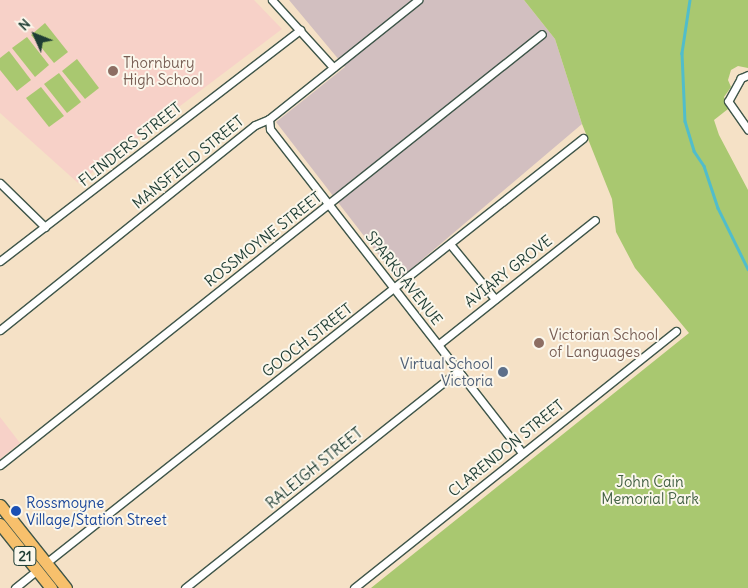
<!DOCTYPE html>
<html>
<head>
<meta charset="utf-8">
<style>
	body { margin:0 }
	#map { position:relative; width:748px; height:588px; overflow:hidden; background:#f5e1c6; font-family:Delius,sans-serif }
	div>[style] { position:absolute }
	[style*='--x'] { left:calc(var(--x)*1px); top:calc(var(--y)*1px); width:calc(var(--w)*1px); rotate:calc(var(--a)*1deg) }
	.built>* { inset:0; background:#f7d1c8 }
	.industrial>* { inset:0; background:#d2bfc0 }
	.green>* { inset:0; background:#a9c870 }
	.stream>* { height:2.5px; margin:-1.25px; padding:0 1.25px; transform-origin:1.25px; border-radius:1.25px; background:#51bdcb }
	.roads { filter:drop-shadow(1px 0 #3f564a) drop-shadow(-1px 0 #3f564a) drop-shadow(0 1px #3f564a) drop-shadow(0 -1px #3f564a) }
	.street>* { height:7px; margin:-3.5px; padding:0 3.5px; transform-origin:3.5px; border-radius:3.5px; background:#fff }
	.primary>* { height:11px; margin:-5.5px; padding:0 5.5px; transform-origin:5.5px; border-radius:5.5px; background:#f7c06c }
	.dots>* { width:14px; height:14px; translate:-50% -50%; box-sizing:border-box; border:2px solid #fbf7ec; border-radius:50% }
	span { translate:-50% -50%; white-space:nowrap; text-align:center; line-height:1.15; -webkit-text-stroke:4px #fbf7ec; paint-order:stroke }
	.shield-label span { padding:1px 4px; background:#fbf7ec; border:1px solid; border-radius:4px; -webkit-text-stroke-width:0 }
	.shield-label { font-size:14px; color:#1f3d34; font-weight:700 }
	.education-label { font-size:15px; color:#785e54 }
	.left { translate:0 -50%; text-align:left }
	.street-label { font-size:15px; color:#1f3d34 }
	.service-label { font-size:15px; color:#4e5e75 }
	.right { translate:-100% -50%; text-align:right }
	.park-label { font-size:15px; color:#426043 }
	.transit-label { font-size:15px; color:#164399 }
	.north { position:absolute; left:10px; top:10px; width:50px; height:50px; -webkit-text-stroke:4px #fbf7ec; paint-order:stroke; rotate:314deg; font-size:14px; font-weight:700; line-height:20px; text-align:center; color:#1f3d34 }
	.north::after { content:''; display:block; margin:auto; width:18px; height:22px; background:#1f3d34; clip-path:polygon(50% 0,100% 100%,50% 72%,0 100%) }
</style>
</head>
<body>
<div id="map">
	<div class="built">
		<i style="clip-path:polygon(0 0,254px 0,282px 29px,78px 183px,0 113px)"></i>
		<i style="clip-path:polygon(0 417px,20px 443px,0 459px)"></i>
	</div>
	<div class="industrial">
		<i style="clip-path:polygon(289px 0,524px 0,555px 39px,582px 124px,398px 280px,276px 122px,345px 67px)"></i>
	</div>
	<div class="green">
		<i style="clip-path:polygon(524px 0,748px 0,748px 68px,738px 66px,731px 70px,728px 80px,731px 87px,724px 97px,728px 109px,714px 120px,719px 135px,748px 190px,748px 588px,371px 588px,689px 333px,635px 268px,616px 232px,612px 199px,582px 124px,555px 39px)"></i>
		<i style="clip-path:polygon(45px 23px,68px 52px,54px 63px,31px 35px)"></i>
		<i style="clip-path:polygon(27px 37px,49px 65px,35px 77px,12px 48px)"></i>
		<i style="clip-path:polygon(9px 51px,31px 80px,17px 91px,0 70px,0 58px)"></i>
		<i style="clip-path:polygon(77px 59px,99px 88px,85px 99px,62px 71px)"></i>
		<i style="clip-path:polygon(59px 73px,81px 102px,67px 113px,44px 84px)"></i>
		<i style="clip-path:polygon(41px 87px,64px 116px,49px 127px,26px 98px)"></i>
	</div>
	<div class="stream">
		<i style="--x:690;--y:0;--w:54;--a:98.6"></i>
		<i style="--x:682;--y:53;--w:68;--a:87.5"></i>
		<i style="--x:685;--y:121;--w:31;--a:73"></i>
		<i style="--x:694;--y:151;--w:18;--a:56"></i>
		<i style="--x:704;--y:166;--w:44;--a:71.6"></i>
		<i style="--x:718;--y:208;--w:68;--a:63.8"></i>
	</div>
	<div class="roads">
		<div class="street">
			<i style="--x:272;--y:0;--w:91;--a:47.7"></i>
			<i style="--x:748;--y:75;--w:8;--a:157"></i>
			<i style="--x:741;--y:78;--w:26;--a:119"></i>
			<i style="--x:728;--y:101;--w:35;--a:55"></i>
			<i style="--x:269;--y:119;--w:10;--a:84"></i>
			<i style="--x:270;--y:129;--w:410;--a:52.1"></i>
			<i style="--x:0;--y:183;--w:63;--a:44.4"></i>
			<i style="--x:450;--y:244;--w:71;--a:50.7"></i>
			<i style="--x:0;--y:261;--w:379;--a:-37.6"></i>
			<i style="--x:0;--y:330;--w:327;--a:-38.8"></i>
			<i style="--x:255;--y:125;--w:15;--a:-23"></i>
			<i style="--x:269;--y:119;--w:191;--a:-38.6"></i>
			<i style="--x:439;--y:344;--w:199;--a:-38.5"></i>
			<i style="--x:0;--y:465;--w:692;--a:-38.49"></i>
			<i style="--x:46;--y:563;--w:685;--a:-38.36"></i>
			<i style="--x:15;--y:588;--w:28;--a:-39"></i>
			<i style="--x:185;--y:588;--w:350;--a:-38.5"></i>
			<i style="--x:354;--y:588;--w:412;--a:-38.6"></i>
		</div>
		<div class="primary">
			<i style="--x:0;--y:505;--w:106;--a:51.5"></i>
			<i style="--x:0;--y:524;--w:82;--a:51.4"></i>
		</div>
	</div>
	<div class="dots">
		<i style="left:113px;top:71px;background:#8d6e63"></i>
		<i style="left:539px;top:343px;background:#8d6e63"></i>
		<i style="left:503px;top:372px;background:#5c6f8a"></i>
		<i style="left:16px;top:511px;background:#1a4fb4"></i>
	</div>
	<div class="shield-label">
		<span style="left:25px;top:556px">21</span>
	</div>
	<div class="education-label">
		<span class="left" style="left:123px;top:71px">Thornbury<br>High School</span>
		<span class="left" style="left:549px;top:343px">Victorian School<br>of Languages</span>
	</div>
	<div class="street-label">
		<span style="left:130px;top:144px;rotate:-38deg">FLINDERS STREET</span>
		<span style="left:188px;top:162px;rotate:-39deg">MANSFIELD STREET</span>
		<span style="left:263px;top:239px;rotate:-38deg">ROSSMOYNE STREET</span>
		<span style="left:508px;top:271px;rotate:-38deg">AVIARY GROVE</span>
		<span style="left:404px;top:278px;rotate:52deg">SPARKS AVENUE</span>
		<span style="left:307px;top:340px;rotate:-38deg">GOOCH STREET</span>
		<span style="left:506px;top:448px;rotate:-39deg">CLARENDON STREET</span>
		<span style="left:314px;top:468px;rotate:-39deg">RALEIGH STREET</span>
	</div>
	<div class="service-label">
		<span class="right" style="left:493px;top:372px">Virtual School<br>Victoria</span>
	</div>
	<div class="park-label">
		<span style="left:650px;top:490px">John Cain<br>Memorial Park</span>
	</div>
	<div class="transit-label">
		<span class="left" style="left:26px;top:511px">Rossmoyne<br>Village/Station Street</span>
	</div>
	<div class="north">N</div>
</div>
</body>
</html>
